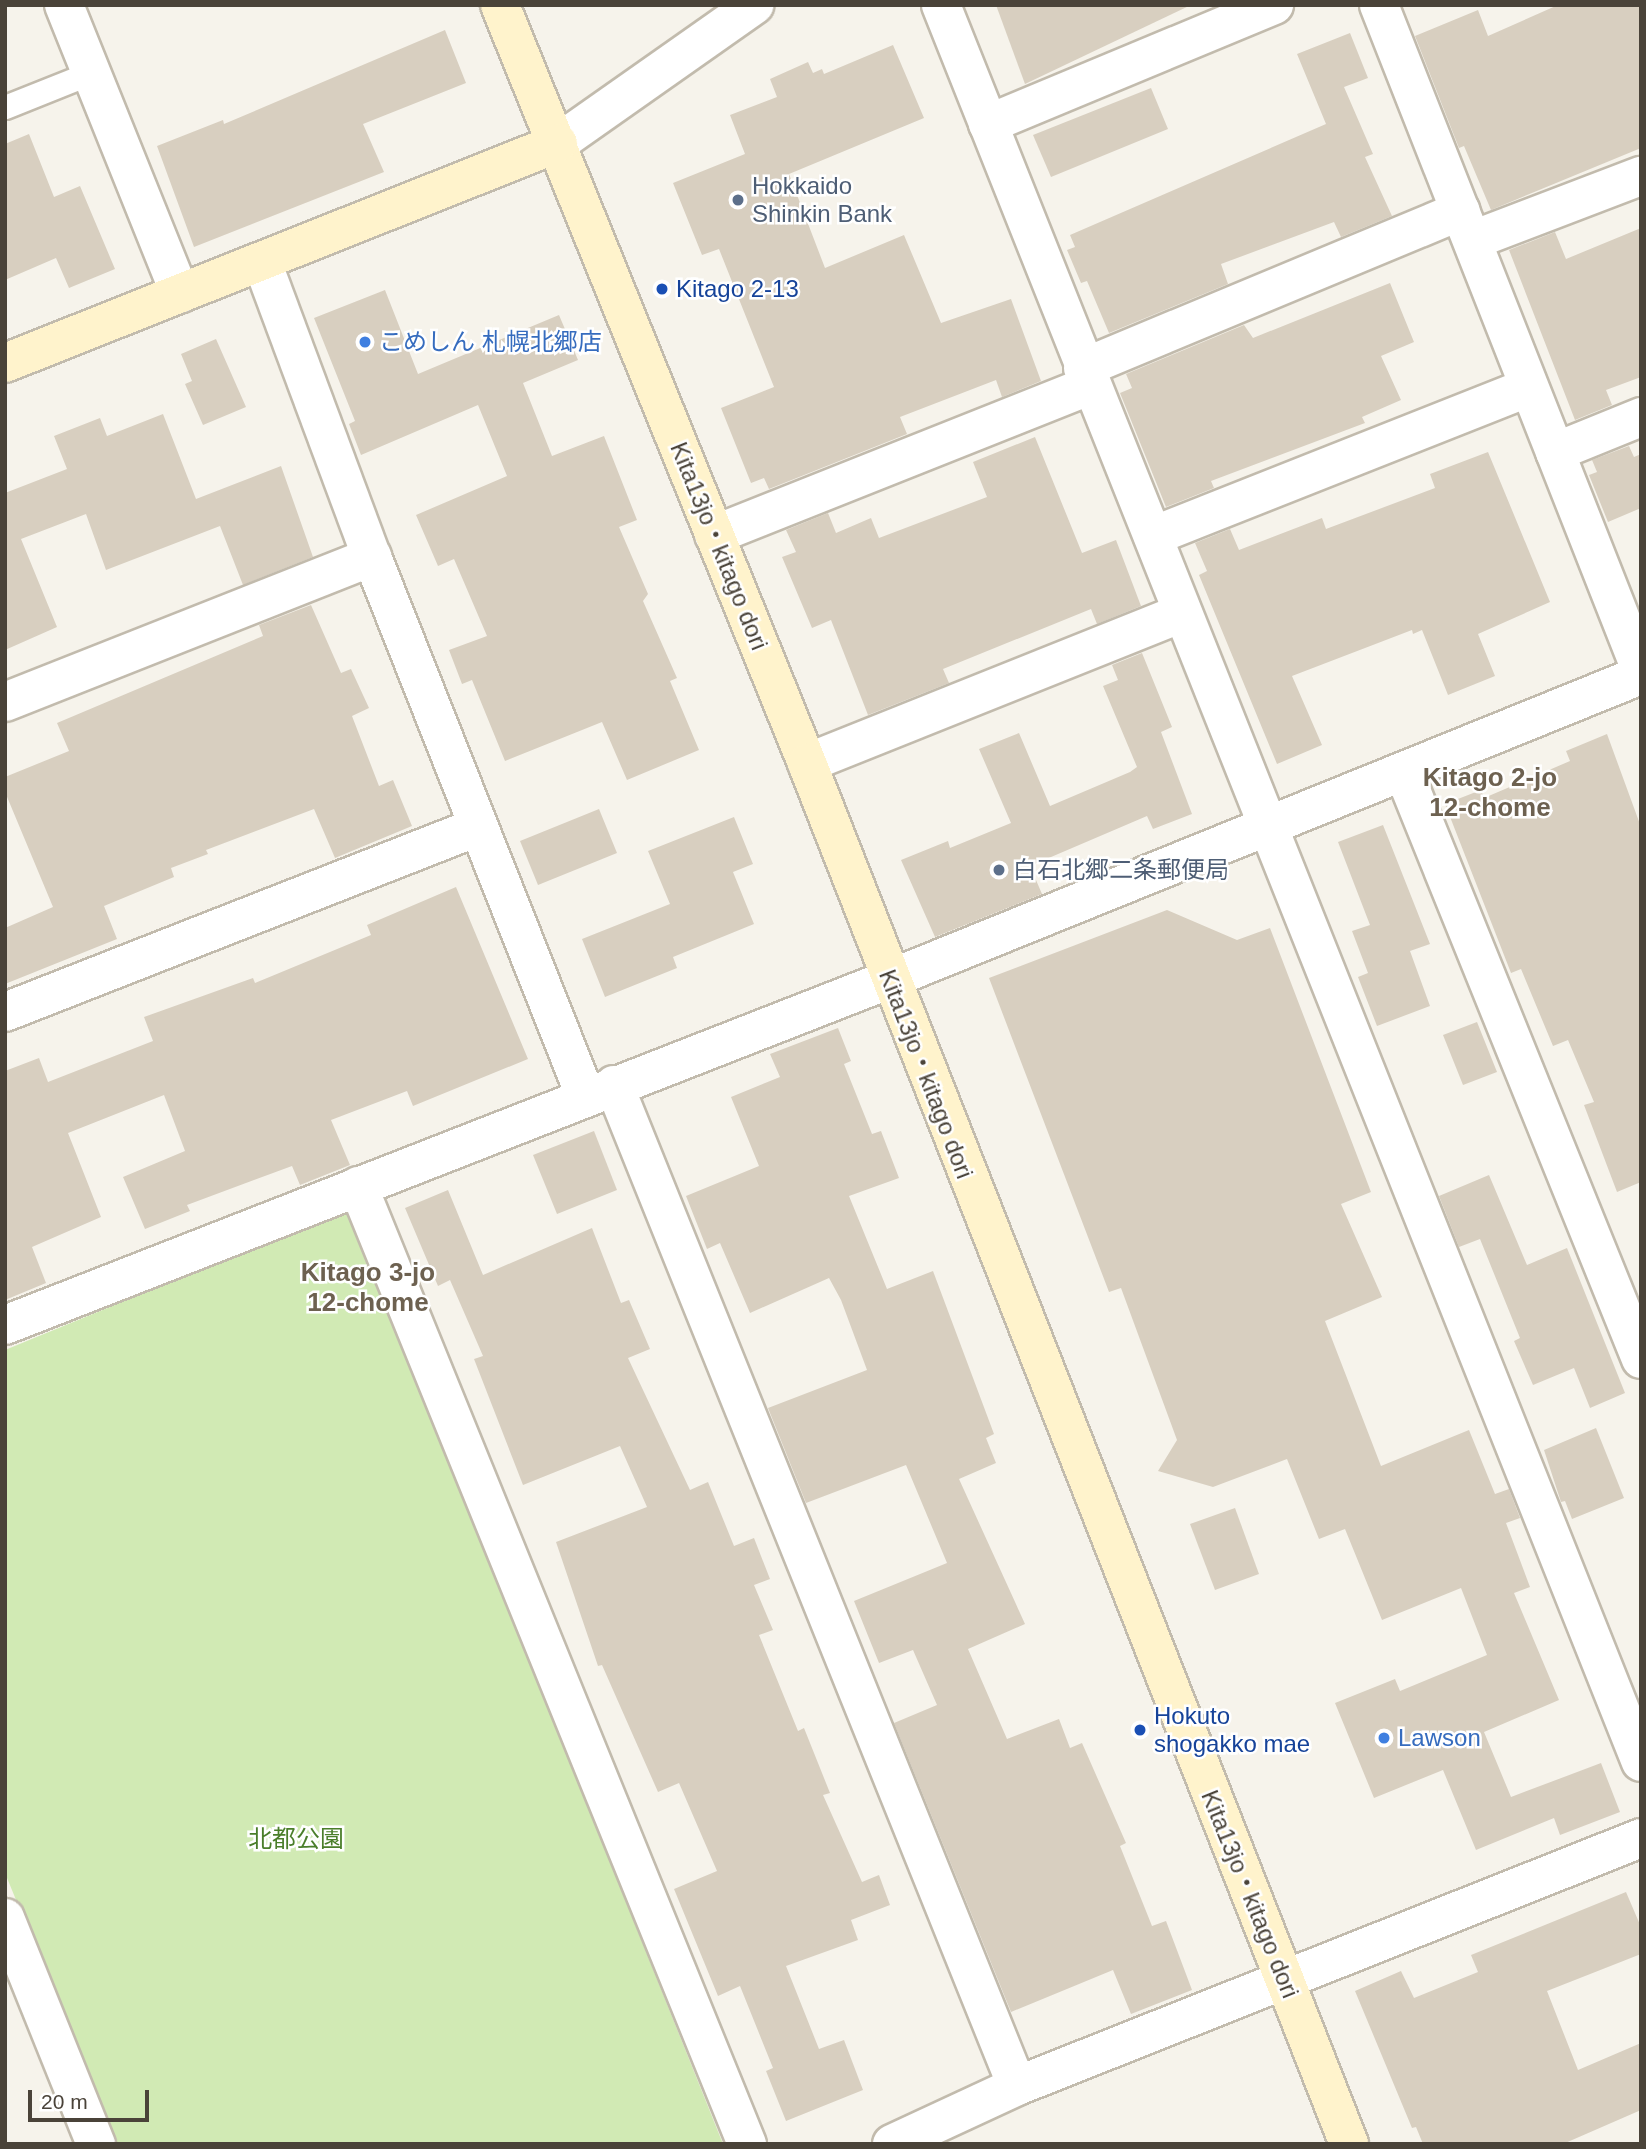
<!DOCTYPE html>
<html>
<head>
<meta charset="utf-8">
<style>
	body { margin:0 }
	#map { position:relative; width:1646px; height:2149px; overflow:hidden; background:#f6f3eb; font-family:Helvetica,"Noto Sans JP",sans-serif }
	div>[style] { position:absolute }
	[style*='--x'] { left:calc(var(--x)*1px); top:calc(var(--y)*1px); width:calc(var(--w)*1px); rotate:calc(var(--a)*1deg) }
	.green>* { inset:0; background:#d1eab4 }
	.building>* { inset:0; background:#d8cfc0 }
	.roads { filter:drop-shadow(2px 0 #c2bbad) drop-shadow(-2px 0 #c2bbad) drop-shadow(0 2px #c2bbad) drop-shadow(0 -2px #c2bbad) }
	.lane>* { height:23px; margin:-11.5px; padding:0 11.5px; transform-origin:11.5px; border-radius:11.5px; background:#fff }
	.street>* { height:38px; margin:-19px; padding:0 19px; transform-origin:19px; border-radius:19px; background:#fff }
	.secondary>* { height:38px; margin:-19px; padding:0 19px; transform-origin:19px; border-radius:19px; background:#fff3cc }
	.dots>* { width:19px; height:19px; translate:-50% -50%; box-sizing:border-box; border:4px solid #fff; border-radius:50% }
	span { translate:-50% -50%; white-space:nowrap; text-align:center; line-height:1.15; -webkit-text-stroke:5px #fff; paint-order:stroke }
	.service-label { font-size:24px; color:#4e5e75 }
	.left { translate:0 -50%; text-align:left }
	.transit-label { font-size:24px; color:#164399 }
	.shop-label { font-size:24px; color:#366cbe }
	.street-label { font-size:24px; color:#4a4339 }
	.park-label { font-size:24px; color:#4a7e2a }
	.neighbourhood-label { font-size:26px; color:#6d6150; font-weight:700 }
	.frame { position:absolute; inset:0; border:7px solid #4a4339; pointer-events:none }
	.scale { position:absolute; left:28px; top:2090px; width:121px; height:32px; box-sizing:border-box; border:4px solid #4a4339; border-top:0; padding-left:9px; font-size:21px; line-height:24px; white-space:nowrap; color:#4a4339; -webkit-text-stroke:5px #fff; paint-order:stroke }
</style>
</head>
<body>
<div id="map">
	<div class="green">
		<i style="clip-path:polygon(349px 1209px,723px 2144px,116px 2144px,5px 1873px,5px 1350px)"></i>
	</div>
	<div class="building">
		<i style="clip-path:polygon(996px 5px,1191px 5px,1025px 84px)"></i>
		<i style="clip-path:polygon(1558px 5px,1641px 5px,1641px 148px,1491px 210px,1464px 146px,1459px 148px,1415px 36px,1478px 10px,1488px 36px)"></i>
		<i style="clip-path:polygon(445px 30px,466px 83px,363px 124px,384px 172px,194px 247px,157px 146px,223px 120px,224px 124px)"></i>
		<i style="clip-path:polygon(1350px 33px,1368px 78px,1344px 87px,1373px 154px,1365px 157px,1392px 216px,1341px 237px,1334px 222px,1221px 264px,1228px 284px,1109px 333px,1087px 281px,1081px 283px,1067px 250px,1075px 247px,1070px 235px,1326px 124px,1297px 54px)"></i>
		<i style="clip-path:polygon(893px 45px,924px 118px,789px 174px,825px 268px,904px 235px,941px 323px,1011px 299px,1041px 381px,1002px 397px,996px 380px,900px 417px,907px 434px,769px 489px,764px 478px,751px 483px,721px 408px,774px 387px,719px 249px,702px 255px,673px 183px,745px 154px,730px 115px,777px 97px,770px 79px,808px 62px,813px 73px,822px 69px,824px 74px)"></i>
		<i style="clip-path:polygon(1151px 88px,1168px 129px,1051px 177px,1033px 135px)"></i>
		<i style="clip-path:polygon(29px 134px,54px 197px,80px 186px,115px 269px,69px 288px,56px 258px,5px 280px,5px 144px)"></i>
		<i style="clip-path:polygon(1641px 228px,1641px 377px,1606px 390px,1612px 405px,1575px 420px,1509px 250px,1555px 232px,1566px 259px)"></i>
		<i style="clip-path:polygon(1390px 283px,1414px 342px,1381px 356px,1401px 400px,1362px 417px,1365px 423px,1211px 481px,1214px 488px,1166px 507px,1120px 393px,1132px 388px,1126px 374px,1244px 325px,1253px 338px)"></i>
		<i style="clip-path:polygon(385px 290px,418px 374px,559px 315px,578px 360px,523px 383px,552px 456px,604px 436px,637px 520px,619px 527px,648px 594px,643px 601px,677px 678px,670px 681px,699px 750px,627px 780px,602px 722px,505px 761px,472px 680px,462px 684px,449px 650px,487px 636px,454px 559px,438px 566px,416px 515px,507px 476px,478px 405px,361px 455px,349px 424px,355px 421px,314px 318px)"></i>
		<i style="clip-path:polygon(216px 339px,246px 407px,203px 425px,185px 384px,192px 381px,181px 354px)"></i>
		<i style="clip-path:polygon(163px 414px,196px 499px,281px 466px,313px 557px,243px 585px,220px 526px,106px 570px,86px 514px,21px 539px,57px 627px,5px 650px,5px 493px,67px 469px,54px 436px,100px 418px,107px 436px)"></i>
		<i style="clip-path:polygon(1035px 437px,1082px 553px,1116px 540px,1141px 606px,1097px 624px,1091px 609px,943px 669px,949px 683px,868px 715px,831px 620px,812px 628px,782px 557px,796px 552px,786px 530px,828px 513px,836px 533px,871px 518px,879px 538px,987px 497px,973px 462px)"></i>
		<i style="clip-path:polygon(1629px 446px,1634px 457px,1641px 454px,1641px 508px,1608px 522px,1589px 475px,1597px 472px,1592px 460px)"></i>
		<i style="clip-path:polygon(1488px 452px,1550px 602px,1478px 634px,1495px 676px,1448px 695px,1422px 630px,1413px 634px,1412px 630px,1292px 676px,1322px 745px,1277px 764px,1199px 575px,1207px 571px,1195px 543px,1230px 529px,1239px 550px,1322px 518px,1326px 529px,1435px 488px,1430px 474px)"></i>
		<i style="clip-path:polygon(311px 605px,341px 673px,351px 669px,369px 708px,352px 716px,379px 786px,393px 780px,412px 826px,335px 858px,314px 809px,206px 850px,208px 854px,171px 868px,174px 877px,104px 906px,117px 939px,5px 984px,5px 928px,53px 907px,5px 792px,5px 777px,69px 751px,57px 723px,263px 636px,259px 625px)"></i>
		<i style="clip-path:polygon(1142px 653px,1172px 727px,1161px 732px,1192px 814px,1153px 829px,1147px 816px,1030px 866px,1042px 894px,935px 937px,901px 860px,948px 841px,950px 848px,1011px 823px,979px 749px,1019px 733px,1050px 806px,1130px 772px,1137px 767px,1103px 686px,1118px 680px,1112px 665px)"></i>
		<i style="clip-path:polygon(1607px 734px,1641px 827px,1641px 1182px,1617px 1192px,1584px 1105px,1594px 1102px,1568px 1040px,1553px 1046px,1521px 969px,1511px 973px,1445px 804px,1481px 790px,1484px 798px,1570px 761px,1566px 751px)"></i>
		<i style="clip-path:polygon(599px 809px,617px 853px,538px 885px,520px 841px)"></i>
		<i style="clip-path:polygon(734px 817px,753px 864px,733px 872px,754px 924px,673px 957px,677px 968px,605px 997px,582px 939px,670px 904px,648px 851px)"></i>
		<i style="clip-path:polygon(1383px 825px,1430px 944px,1410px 951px,1430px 1006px,1377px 1026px,1358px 977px,1368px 973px,1352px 931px,1370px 925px,1338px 842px)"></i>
		<i style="clip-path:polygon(456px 887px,528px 1059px,413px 1106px,407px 1091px,331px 1120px,350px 1165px,300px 1185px,292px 1166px,187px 1205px,190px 1211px,145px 1229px,123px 1177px,185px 1151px,164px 1095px,68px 1133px,101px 1217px,32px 1247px,46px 1283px,5px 1300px,5px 1071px,39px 1058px,48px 1082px,153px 1041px,144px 1017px,253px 978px,255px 983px,371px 935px,367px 925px)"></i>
		<i style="clip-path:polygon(1167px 910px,1237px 940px,1270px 928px,1371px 1192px,1341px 1204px,1382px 1297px,1325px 1321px,1381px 1466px,1469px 1430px,1495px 1494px,1509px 1489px,1520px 1518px,1506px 1523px,1530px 1587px,1514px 1593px,1559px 1700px,1484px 1732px,1511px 1797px,1601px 1763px,1620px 1812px,1560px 1835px,1554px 1818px,1476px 1850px,1443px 1770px,1374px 1798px,1335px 1703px,1395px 1679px,1400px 1691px,1487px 1655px,1461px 1588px,1382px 1620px,1345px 1529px,1319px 1539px,1287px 1459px,1213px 1487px,1158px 1471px,1177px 1440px,1121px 1288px,1109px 1292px,989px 978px)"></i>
		<i style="clip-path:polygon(1477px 1022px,1497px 1072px,1463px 1085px,1443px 1035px)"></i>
		<i style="clip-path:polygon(838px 1028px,851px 1061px,844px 1064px,872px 1134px,881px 1131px,899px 1178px,849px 1196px,887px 1289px,933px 1271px,994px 1434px,986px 1438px,996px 1463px,959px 1479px,1025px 1624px,968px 1649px,1007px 1739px,1059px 1719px,1070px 1748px,1082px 1743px,1126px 1843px,1120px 1846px,1152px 1926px,1166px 1921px,1192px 1990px,1131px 2014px,1113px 1970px,1011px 2012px,894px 1723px,937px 1705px,913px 1650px,879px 1663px,854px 1601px,947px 1563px,906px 1465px,806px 1503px,768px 1408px,867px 1370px,841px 1300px,829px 1278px,750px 1313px,720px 1243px,707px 1249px,686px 1196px,759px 1166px,731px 1097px,780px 1077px,770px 1054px)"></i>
		<i style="clip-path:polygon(594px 1131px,617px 1190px,557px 1214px,533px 1155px)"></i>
		<i style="clip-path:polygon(1489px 1175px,1527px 1265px,1567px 1248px,1625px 1393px,1590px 1408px,1574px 1368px,1533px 1385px,1514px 1341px,1520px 1338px,1480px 1239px,1459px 1247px,1439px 1196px)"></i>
		<i style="clip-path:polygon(448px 1190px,483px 1275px,592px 1228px,621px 1303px,629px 1300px,650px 1349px,628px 1358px,690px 1490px,708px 1482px,734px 1546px,754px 1538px,770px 1579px,754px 1585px,773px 1630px,759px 1635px,798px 1731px,804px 1728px,830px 1793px,823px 1795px,862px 1882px,879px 1875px,890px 1905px,851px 1920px,858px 1940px,786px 1966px,819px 2049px,844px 2040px,863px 2090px,786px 2121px,766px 2071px,773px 2068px,740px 1986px,718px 1996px,674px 1889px,717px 1871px,679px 1783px,658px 1792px,602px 1665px,598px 1666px,556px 1542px,647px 1507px,620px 1446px,523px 1485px,474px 1359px,483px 1356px,450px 1280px,438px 1286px,405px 1208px)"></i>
		<i style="clip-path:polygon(1596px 1428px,1624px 1498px,1572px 1519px,1565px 1501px,1561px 1502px,1544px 1450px)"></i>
		<i style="clip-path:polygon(1235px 1508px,1259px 1574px,1215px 1590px,1190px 1524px)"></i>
		<i style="clip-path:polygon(1626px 1892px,1641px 1927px,1641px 1954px,1547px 1991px,1578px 2070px,1641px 2043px,1641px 2110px,1563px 2144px,1423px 2144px,1416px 2127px,1412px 2128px,1355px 1991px,1401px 1971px,1414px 1998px,1478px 1972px,1471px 1955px)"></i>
	</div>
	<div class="roads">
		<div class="lane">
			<i style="--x:5;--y:107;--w:92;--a:-21.8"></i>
		</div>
		<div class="street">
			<i style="--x:64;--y:5;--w:311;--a:68.1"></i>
			<i style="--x:941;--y:5;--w:1891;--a:68.28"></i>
			<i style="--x:1379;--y:5;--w:715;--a:68.5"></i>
			<i style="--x:988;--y:124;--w:310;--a:-22.6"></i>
			<i style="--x:558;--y:143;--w:240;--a:-35.1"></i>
			<i style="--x:1473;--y:240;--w:180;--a:-20.9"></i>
			<i style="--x:262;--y:262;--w:315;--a:69.6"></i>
			<i style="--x:372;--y:557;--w:579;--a:68.4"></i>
			<i style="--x:1083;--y:368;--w:409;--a:-22.6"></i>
			<i style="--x:1555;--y:452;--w:93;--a:-22.1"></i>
			<i style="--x:714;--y:535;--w:405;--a:-21.7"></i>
			<i style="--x:1153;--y:536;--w:404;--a:-21.6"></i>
			<i style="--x:5;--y:702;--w:395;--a:-21.6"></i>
			<i style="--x:807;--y:763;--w:404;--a:-21.8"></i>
			<i style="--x:1404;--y:773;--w:632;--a:67.98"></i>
			<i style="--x:5;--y:1012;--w:507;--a:-21.4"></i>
			<i style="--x:614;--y:1085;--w:1079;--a:68.07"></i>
			<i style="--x:358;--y:1186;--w:1034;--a:67.9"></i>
			<i style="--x:5;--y:1325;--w:950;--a:-21.35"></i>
			<i style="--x:890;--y:979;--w:810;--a:-22.04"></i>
			<i style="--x:5;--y:1918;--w:244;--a:68.1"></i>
			<i style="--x:892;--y:2144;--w:138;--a:-24.9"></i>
			<i style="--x:1017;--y:2086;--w:671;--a:-21.67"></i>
		</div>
		<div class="secondary">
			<i style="--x:500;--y:5;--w:818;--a:67.95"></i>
			<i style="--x:807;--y:763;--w:1484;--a:68.57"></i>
			<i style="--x:5;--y:363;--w:595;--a:-21.69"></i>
		</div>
	</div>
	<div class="dots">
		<i style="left:738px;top:200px;background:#5c6f8a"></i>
		<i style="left:662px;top:289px;background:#1a4fb4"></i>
		<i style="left:365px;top:342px;background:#3f7fe0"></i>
		<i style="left:999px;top:870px;background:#5c6f8a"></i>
		<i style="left:1140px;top:1730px;background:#1a4fb4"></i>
		<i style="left:1384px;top:1738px;background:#3f7fe0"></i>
	</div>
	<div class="service-label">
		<span class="left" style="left:752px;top:200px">Hokkaido<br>Shinkin Bank</span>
		<span class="left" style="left:1013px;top:870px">白石北郷二条郵便局</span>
	</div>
	<div class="transit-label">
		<span class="left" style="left:676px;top:289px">Kitago 2-13</span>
		<span class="left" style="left:1154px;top:1730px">Hokuto<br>shogakko mae</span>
	</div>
	<div class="shop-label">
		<span class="left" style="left:379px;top:342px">こめしん 札幌北郷店</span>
		<span class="left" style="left:1398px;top:1738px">Lawson</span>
	</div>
	<div class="street-label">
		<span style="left:719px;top:546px;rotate:68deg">Kita13jo・kitago dori</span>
		<span style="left:926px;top:1074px;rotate:69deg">Kita13jo・kitago dori</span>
		<span style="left:1250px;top:1894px;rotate:68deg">Kita13jo・kitago dori</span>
	</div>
	<div class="park-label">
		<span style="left:296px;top:1839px">北都公園</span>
	</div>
	<div class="neighbourhood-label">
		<span style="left:1490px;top:793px">Kitago 2-jo<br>12-chome</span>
		<span style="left:368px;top:1288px">Kitago 3-jo<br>12-chome</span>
	</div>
	<div class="frame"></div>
	<div class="scale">20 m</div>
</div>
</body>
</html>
